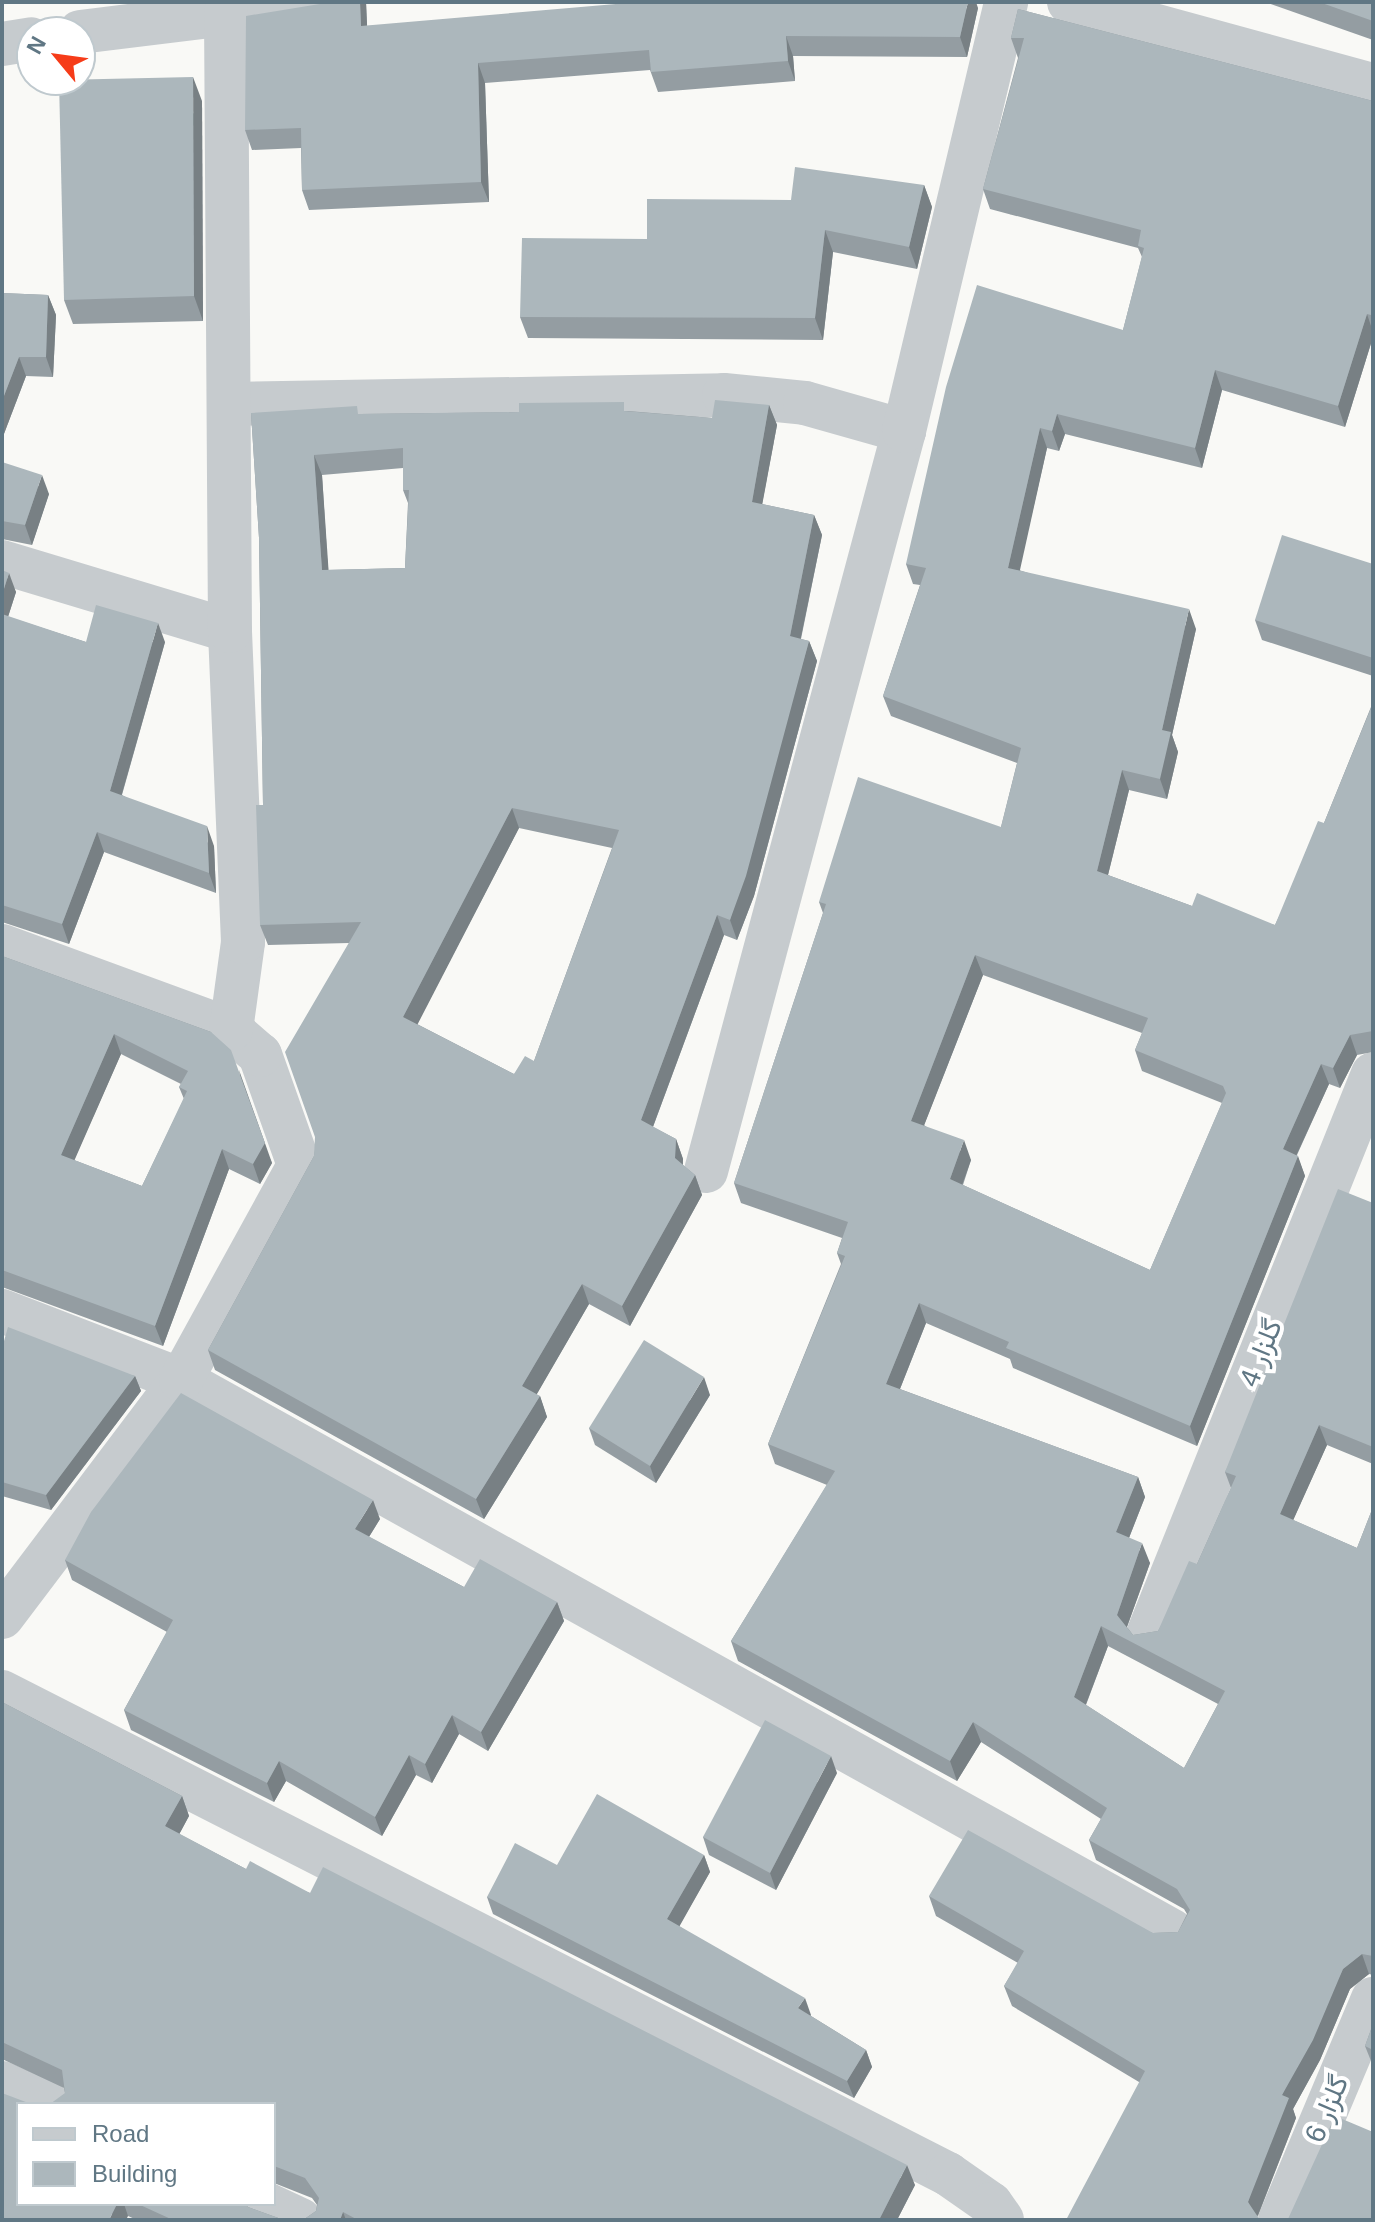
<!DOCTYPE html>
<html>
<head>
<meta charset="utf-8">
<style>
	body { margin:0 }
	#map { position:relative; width:1375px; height:2222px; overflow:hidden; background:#f9f9f6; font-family:Arial,Vazirmatn,sans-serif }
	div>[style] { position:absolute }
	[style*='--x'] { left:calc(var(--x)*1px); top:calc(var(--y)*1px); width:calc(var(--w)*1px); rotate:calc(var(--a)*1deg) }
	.minor>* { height:44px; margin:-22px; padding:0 22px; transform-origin:22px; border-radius:22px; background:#c6cbce }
	.wall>* { inset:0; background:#949da2 }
	.shaded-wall>* { inset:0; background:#788084 }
	.building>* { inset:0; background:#acb7bc }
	span { translate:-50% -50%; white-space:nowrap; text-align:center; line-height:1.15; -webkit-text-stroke:8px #fff; paint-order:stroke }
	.street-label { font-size:28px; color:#607784 }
	.frame { position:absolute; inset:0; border:4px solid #607784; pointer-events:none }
	.legend { position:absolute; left:16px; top:2102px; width:260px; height:104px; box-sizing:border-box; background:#fff; border:2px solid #bfc9ce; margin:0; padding:10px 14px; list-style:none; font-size:24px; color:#607784 }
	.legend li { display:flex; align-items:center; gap:16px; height:40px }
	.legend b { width:40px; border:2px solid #bfc9ce }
	.north { position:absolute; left:16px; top:16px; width:80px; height:80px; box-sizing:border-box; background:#fff; border:2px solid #bfc9ce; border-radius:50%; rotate:299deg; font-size:22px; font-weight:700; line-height:32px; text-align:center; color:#607784 }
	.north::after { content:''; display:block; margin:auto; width:28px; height:36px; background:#f63c19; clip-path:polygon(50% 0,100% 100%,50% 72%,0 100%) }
</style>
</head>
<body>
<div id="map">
	<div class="minor">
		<i style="--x:1069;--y:2;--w:315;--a:15.3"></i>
		<i style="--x:80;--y:32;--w:247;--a:-7"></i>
		<i style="--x:2;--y:44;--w:30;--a:-9"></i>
		<i style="--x:229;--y:404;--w:495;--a:-1"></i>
		<i style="--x:724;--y:395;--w:81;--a:5.6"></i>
		<i style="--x:805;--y:403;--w:103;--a:15.8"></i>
		<i style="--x:2;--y:562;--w:238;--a:16.8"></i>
		<i style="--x:2;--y:946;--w:244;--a:20.1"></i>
		<i style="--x:706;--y:1171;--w:766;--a:-75.02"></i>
		<i style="--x:904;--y:431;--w:441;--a:-76.6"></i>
		<i style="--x:2;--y:1311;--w:192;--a:21.1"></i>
		<i style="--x:181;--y:1380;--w:1134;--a:29.07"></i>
		<i style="--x:2;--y:1617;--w:297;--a:-52.9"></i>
		<i style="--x:181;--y:1380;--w:245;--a:-61.2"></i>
		<i style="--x:299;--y:1165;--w:117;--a:-109.5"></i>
		<i style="--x:260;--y:1055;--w:38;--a:-139"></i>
		<i style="--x:231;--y:1030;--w:89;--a:-82.2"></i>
		<i style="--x:243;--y:942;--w:311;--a:-92.4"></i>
		<i style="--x:230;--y:631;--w:619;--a:-90.37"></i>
		<i style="--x:1149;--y:1632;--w:601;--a:-68.13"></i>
		<i style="--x:2;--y:1692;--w:1062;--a:27"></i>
		<i style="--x:948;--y:2174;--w:52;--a:34.9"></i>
		<i style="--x:991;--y:2204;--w:19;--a:55"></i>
		<i style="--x:2;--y:2083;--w:51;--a:24.1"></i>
		<i style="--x:266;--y:2204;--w:38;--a:25"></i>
		<i style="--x:1280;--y:2220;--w:240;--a:-67.2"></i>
	</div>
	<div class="wall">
		<i style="clip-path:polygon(332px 2px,366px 2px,367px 26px,978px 8px,967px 57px,793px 56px,795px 81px,658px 92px,650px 70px,485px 83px,489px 202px,309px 210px,302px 190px,301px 148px,252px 150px,245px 130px)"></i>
		<i style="clip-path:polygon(1265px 2px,1373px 2px,1373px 40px)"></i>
		<i style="clip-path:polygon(evenodd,1018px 9px,1373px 101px,1373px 337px,1345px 427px,1222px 390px,1202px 468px,1065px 434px,1059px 451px,1047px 448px,1019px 570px,1196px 629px,1172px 735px,1178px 752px,1167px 799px,1129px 790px,1108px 875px,1192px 906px,1275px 925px,1324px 823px,1373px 702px,1373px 1052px,1357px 1055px,1340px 1088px,1329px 1084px,1297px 1155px,1305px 1176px,1197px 1446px,1013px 1368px,1010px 1359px,926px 1323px,900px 1389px,1138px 1477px,1145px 1497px,1129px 1538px,1150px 1563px,1127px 1627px,1133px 1635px,1158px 1631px,1197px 1564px,1231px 1488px,1225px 1472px,1373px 1203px,1373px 1464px,1327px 1445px,1293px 1520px,1357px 1548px,1373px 1507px,1373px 1975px,1369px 1974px,1350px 1989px,1320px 2060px,1293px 2109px,1296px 2118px,1258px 2216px,1139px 2082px,1012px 2006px,1004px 1986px,1018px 1963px,936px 1916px,929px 1896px,1153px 1933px,1178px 1932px,1187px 1914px,1184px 1909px,1096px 1860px,1089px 1840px,1101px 1819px,981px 1742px,957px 1781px,738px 1661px,731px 1641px,827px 1485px,775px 1464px,768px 1444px,841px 1264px,837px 1253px,842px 1238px,741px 1203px,734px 1183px,823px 913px,819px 902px,1001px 827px,1017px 763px,891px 716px,883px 696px,920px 585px,913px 584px,906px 564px,1123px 330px,1142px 257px,1138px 248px,990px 209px,983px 189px,1018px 58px,1011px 38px,1018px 9px,983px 975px,1142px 1033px,1135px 1050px,1142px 1071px,1222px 1103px,1150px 1270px,963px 1185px,971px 1160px,924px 1125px,983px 975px,1018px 9px,1108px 1646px,1218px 1704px,1184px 1768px,1086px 1705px,1108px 1646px)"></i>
		<i style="clip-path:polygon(202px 101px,203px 321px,73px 324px,64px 300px)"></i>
		<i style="clip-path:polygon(924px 185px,932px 207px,917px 269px,833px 252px,823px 340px,528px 338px,520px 317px,647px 239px,791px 200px)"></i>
		<i style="clip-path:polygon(2px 293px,48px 295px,56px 315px,53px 377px,26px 376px,2px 439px)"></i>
		<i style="clip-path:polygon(evenodd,769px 405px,777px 425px,762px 504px,814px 515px,822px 535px,801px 639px,809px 641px,817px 661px,754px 896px,737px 940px,724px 935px,653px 1127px,676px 1139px,683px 1159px,683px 1165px,695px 1175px,702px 1195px,630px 1326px,589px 1304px,536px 1395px,540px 1396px,547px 1417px,484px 1519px,215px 1370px,208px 1350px,314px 1156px,349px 943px,268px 945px,260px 925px,263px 805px,259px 538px,251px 413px,360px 414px,628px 411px,712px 418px,769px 405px,403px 468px,403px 490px,408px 503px,405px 568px,328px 570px,322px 475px,403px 468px,769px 405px,519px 828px,612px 848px,534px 1061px,514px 1074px,417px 1024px,519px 828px)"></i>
		<i style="clip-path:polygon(2px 462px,49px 494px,32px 545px,2px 539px)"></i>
		<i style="clip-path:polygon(1373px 564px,1373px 676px,1262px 640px,1255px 620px)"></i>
		<i style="clip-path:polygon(2px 570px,16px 592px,8px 617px,86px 642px,165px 642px,122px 795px,214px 846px,216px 893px,104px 852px,69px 944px,2px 922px)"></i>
		<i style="clip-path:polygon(evenodd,2px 956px,211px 1032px,272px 1163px,260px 1184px,229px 1169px,163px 1346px,2px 1287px,2px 956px,121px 1054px,181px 1084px,179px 1087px,184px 1099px,142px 1186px,74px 1160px,121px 1054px)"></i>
		<i style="clip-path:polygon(2px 1348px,135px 1376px,141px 1391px,51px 1510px,2px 1496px)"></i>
		<i style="clip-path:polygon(710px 1395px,656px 1483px,595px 1445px,589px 1428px)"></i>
		<i style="clip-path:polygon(380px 1519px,369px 1537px,464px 1587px,557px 1602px,564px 1621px,488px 1751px,459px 1734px,432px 1783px,416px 1775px,382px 1836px,286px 1781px,274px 1802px,131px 1730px,124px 1710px,167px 1632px,72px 1580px,65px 1560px)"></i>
		<i style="clip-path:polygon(2px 1702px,182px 1796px,189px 1816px,179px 1834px,246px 1869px,310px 1893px,915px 2185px,897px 2220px,303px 2220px,316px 2211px,317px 2205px,312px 2198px,274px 2183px,274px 2104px,65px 2093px,64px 2088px,2px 2059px)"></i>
		<i style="clip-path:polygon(837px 1773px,776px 1890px,709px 1855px,703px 1837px)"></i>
		<i style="clip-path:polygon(704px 1855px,710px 1872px,679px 1926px,811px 2016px,866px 2050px,872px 2067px,854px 2098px,493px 1914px,487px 1897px,557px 1865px)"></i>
		<i style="clip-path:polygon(1373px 2024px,1373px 2066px,1365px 2046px)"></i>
		<i style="clip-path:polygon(18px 2204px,246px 2204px,248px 2207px,284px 2220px,137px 2220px,128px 2216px)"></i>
	</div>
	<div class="shaded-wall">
		<i style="clip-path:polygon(360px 2px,366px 2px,368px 46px,361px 26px)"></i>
		<i style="clip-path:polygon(968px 2px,976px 2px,978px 8px,967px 57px,960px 37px)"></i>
		<i style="clip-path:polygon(786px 36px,793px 56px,795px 81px,788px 61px)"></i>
		<i style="clip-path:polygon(478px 63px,485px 83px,489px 202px,481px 182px)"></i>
		<i style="clip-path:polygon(193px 77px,202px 101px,203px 321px,194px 296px)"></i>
		<i style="clip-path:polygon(924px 185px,932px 207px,917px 269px,909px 247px)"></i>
		<i style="clip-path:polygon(825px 230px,833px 252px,823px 340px,815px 318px)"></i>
		<i style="clip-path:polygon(48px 295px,56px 315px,53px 377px,46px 357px)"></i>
		<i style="clip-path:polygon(1367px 314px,1373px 332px,1373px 337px,1345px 427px,1338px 406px)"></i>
		<i style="clip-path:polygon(19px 357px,26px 376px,2px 439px,2px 401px)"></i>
		<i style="clip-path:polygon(1215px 370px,1222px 390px,1202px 468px,1195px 448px)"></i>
		<i style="clip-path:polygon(769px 405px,777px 425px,759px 522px,752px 502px)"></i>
		<i style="clip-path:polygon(1057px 414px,1065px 434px,1059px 451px,1052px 431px)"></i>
		<i style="clip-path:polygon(1040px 428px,1047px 448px,1016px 588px,1008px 568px)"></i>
		<i style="clip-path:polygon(314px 455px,322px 475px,330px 591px,322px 570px)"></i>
		<i style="clip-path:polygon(42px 475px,49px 494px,32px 545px,25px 525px)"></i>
		<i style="clip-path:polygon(814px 515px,822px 535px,797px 656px,790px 636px)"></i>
		<i style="clip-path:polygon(9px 573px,16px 592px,3px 632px,2px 629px,2px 595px)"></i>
		<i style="clip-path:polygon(1189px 609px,1196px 629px,1172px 735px,1178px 752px,1167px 799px,1160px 779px,1162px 730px)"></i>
		<i style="clip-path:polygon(158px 623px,165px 642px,117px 811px,110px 791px)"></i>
		<i style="clip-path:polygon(809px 641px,817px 661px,754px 896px,737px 940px,730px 920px)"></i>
		<i style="clip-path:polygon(1122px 770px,1129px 790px,1104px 891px,1097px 871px)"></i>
		<i style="clip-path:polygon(512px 808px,519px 828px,411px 1037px,403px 1017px)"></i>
		<i style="clip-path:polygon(207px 826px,214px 846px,216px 893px,209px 873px)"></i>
		<i style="clip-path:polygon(97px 832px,104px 852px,69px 944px,62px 924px)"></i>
		<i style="clip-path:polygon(717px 915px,724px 935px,648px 1140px,641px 1120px)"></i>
		<i style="clip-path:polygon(975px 955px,983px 975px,918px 1141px,911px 1121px)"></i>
		<i style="clip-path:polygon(114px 1034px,121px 1054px,68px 1175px,61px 1155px)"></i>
		<i style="clip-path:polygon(1350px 1035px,1357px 1055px,1340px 1088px,1333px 1068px)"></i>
		<i style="clip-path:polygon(1321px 1064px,1329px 1084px,1290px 1169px,1283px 1149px)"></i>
		<i style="clip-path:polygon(239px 1070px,272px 1163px,260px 1184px,253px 1164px)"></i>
		<i style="clip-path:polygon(676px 1139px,683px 1159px,682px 1178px,675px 1158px)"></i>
		<i style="clip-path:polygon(964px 1140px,971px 1160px,957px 1199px,950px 1179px)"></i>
		<i style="clip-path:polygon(222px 1149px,229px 1169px,163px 1346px,155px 1326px)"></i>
		<i style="clip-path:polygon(1298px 1156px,1305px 1176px,1197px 1446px,1190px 1426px)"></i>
		<i style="clip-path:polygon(695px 1175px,702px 1195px,630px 1326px,622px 1306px)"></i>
		<i style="clip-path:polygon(582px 1284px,589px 1304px,530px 1406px,522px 1386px)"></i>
		<i style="clip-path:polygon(919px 1303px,926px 1323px,894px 1404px,886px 1384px)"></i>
		<i style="clip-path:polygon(135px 1376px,141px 1391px,51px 1510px,46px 1495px)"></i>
		<i style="clip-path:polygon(704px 1377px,710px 1395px,656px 1483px,650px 1466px)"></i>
		<i style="clip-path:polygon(540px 1396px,547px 1417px,484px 1519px,476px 1499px)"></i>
		<i style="clip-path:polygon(1319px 1425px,1327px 1445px,1287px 1534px,1280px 1514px)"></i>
		<i style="clip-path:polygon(1138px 1477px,1145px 1497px,1123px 1553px,1116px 1532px)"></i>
		<i style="clip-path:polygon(373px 1500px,380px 1519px,362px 1548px,355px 1529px)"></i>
		<i style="clip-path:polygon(1142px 1543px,1150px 1563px,1124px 1635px,1117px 1615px)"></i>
		<i style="clip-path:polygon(557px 1602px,564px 1621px,488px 1751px,481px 1732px)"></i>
		<i style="clip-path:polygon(1101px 1626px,1108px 1646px,1081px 1717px,1074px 1697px)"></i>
		<i style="clip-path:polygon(452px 1715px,459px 1734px,432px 1783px,425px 1764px)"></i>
		<i style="clip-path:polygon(973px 1722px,981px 1742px,957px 1781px,950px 1761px)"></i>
		<i style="clip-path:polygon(409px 1755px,416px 1775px,382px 1836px,375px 1817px)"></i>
		<i style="clip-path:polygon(831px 1756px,837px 1773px,776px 1890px,770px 1873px)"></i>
		<i style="clip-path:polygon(279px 1761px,286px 1781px,274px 1802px,267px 1783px)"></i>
		<i style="clip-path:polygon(182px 1796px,189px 1816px,173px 1846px,165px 1826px)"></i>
		<i style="clip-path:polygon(704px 1855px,710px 1872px,674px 1936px,667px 1919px)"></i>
		<i style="clip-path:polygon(1362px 1954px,1369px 1974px,1350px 1989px,1320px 2060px,1293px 2109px,1296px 2118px,1256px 2220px,1248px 2202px,1282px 2095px,1343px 1969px)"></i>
		<i style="clip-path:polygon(805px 1998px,811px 2015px,805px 2025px,798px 2008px)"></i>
		<i style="clip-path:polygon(866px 2050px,872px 2067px,854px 2098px,847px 2081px)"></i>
		<i style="clip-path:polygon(907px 2165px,915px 2185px,897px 2220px,879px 2220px)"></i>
		<i style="clip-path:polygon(117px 2204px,124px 2204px,128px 2216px,126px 2220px,109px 2220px)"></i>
		<i style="clip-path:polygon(343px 2212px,346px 2220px,340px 2220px)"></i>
	</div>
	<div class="building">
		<i style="clip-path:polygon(332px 2px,360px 2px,361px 26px,639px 2px,968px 2px,960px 37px,786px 36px,788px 61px,651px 72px,649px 50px,478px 63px,481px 182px,302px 190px,301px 128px,245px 130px,246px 16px)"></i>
		<i style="clip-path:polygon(1319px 2px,1373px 2px,1373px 21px)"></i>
		<i style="clip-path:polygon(evenodd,1018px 9px,1373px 101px,1373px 308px,1371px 315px,1367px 314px,1338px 406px,1215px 370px,1195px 448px,1057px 414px,1052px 431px,1040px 428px,1008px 568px,1189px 609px,1162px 730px,1171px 732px,1160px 779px,1122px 770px,1097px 871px,1192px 906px,1197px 893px,1275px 925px,1318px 821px,1324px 823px,1373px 703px,1373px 1031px,1350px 1035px,1333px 1068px,1321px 1064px,1283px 1149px,1298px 1156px,1190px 1426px,1006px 1348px,1009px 1342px,919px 1303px,886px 1384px,1138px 1477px,1116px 1532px,1142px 1543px,1117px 1615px,1133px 1635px,1158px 1631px,1189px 1561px,1197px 1564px,1236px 1476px,1225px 1472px,1338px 1189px,1373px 1203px,1373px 1447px,1319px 1425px,1280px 1514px,1357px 1548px,1373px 1507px,1373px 1956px,1362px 1954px,1343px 1969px,1313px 2040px,1282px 2095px,1289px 2098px,1248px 2202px,1260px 2220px,1066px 2220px,1145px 2071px,1004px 1986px,1024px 1951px,929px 1896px,968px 1830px,1153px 1933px,1178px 1932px,1190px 1910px,1177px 1889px,1089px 1840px,1107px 1808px,973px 1722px,950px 1761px,731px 1641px,835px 1471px,768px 1444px,845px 1256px,837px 1253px,848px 1222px,734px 1183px,826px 904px,819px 902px,858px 777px,1001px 827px,1021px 748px,883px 696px,926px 568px,906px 564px,946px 387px,977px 285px,1123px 330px,1144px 248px,1138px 246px,1141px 230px,983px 189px,1024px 38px,1011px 38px,1018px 9px,975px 955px,1148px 1018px,1135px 1050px,1223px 1086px,1226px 1093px,1150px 1270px,950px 1179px,964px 1140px,911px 1121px,975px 955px,1018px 9px,1101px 1626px,1225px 1691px,1184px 1768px,1074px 1697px,1101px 1626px)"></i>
		<i style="clip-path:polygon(193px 77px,194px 296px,64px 300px,59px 80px)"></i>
		<i style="clip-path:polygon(795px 167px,924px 185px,909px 247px,825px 230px,815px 318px,520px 317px,522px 238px,647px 239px,647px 199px,791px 200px)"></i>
		<i style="clip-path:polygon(2px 293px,48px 295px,46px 357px,19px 357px,2px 401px)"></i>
		<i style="clip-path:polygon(evenodd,715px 400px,769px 405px,752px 502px,814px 515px,790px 636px,809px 641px,746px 876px,730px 920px,717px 915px,641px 1120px,676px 1139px,675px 1158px,695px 1175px,622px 1306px,582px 1284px,522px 1386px,540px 1396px,476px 1499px,208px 1350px,314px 1156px,315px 1137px,285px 1052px,361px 922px,260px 925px,256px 805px,263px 805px,259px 538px,251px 413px,357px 406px,358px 414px,519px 412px,519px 403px,624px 402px,624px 411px,712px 418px,715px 400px,403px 448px,403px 490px,409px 490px,405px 568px,322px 570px,314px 455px,403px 448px,715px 400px,512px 808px,619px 830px,534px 1061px,525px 1056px,514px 1074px,403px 1017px,512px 808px)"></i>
		<i style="clip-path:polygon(2px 462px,42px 475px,25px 525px,2px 521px)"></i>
		<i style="clip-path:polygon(1282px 535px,1373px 564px,1373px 658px,1255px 620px)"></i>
		<i style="clip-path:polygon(2px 570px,9px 573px,2px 595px)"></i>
		<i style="clip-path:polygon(96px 605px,158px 623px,110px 791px,207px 826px,209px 873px,97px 832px,62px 924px,2px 905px,2px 614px,86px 642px)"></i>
		<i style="clip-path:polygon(evenodd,2px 956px,211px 1032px,231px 1050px,265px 1143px,253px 1164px,222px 1149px,155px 1326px,2px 1270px,2px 956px,114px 1034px,188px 1071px,179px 1087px,187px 1091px,142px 1186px,61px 1155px,114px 1034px)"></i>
		<i style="clip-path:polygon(8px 1327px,135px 1376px,46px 1495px,2px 1482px,2px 1348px)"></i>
		<i style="clip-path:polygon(644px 1340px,704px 1377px,650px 1466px,589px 1428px)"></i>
		<i style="clip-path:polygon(181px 1393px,373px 1500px,355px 1529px,464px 1587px,480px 1559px,557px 1602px,481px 1732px,452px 1715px,425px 1764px,409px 1755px,375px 1817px,279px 1761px,267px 1783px,124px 1710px,173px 1620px,65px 1560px,91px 1512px)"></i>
		<i style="clip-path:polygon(2px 1702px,182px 1796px,165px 1826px,246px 1869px,250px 1861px,310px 1893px,323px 1867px,907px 2165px,879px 2220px,358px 2220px,343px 2212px,340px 2220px,303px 2220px,316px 2211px,319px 2198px,305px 2178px,274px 2166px,274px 2104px,50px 2104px,65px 2093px,62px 2070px,2px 2042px)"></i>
		<i style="clip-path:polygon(765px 1720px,831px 1756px,770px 1873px,703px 1837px)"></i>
		<i style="clip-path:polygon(597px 1794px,704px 1855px,667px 1919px,805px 1998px,798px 2008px,866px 2050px,847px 2081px,487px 1897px,515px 1843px,557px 1865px)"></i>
		<i style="clip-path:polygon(1373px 2024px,1373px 2050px,1365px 2046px)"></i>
		<i style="clip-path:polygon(2px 2093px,31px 2104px,18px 2104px,18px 2204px,117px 2204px,109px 2220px,2px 2220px)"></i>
		<i style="clip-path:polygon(1335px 2116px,1373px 2132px,1373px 2220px,1283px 2220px,1288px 2219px)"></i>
		<i style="clip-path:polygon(138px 2204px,246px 2204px,248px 2207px,284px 2220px,173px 2220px)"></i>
	</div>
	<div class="street-label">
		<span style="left:1261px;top:1353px;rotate:-68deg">گلزار 4</span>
		<span style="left:1327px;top:2109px;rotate:-67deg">گلزار 6</span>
	</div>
	<div class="frame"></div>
	<ul class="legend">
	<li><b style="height:10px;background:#c6cbce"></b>Road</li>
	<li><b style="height:22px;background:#acb7bc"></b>Building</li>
	</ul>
	<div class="north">N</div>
</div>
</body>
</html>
